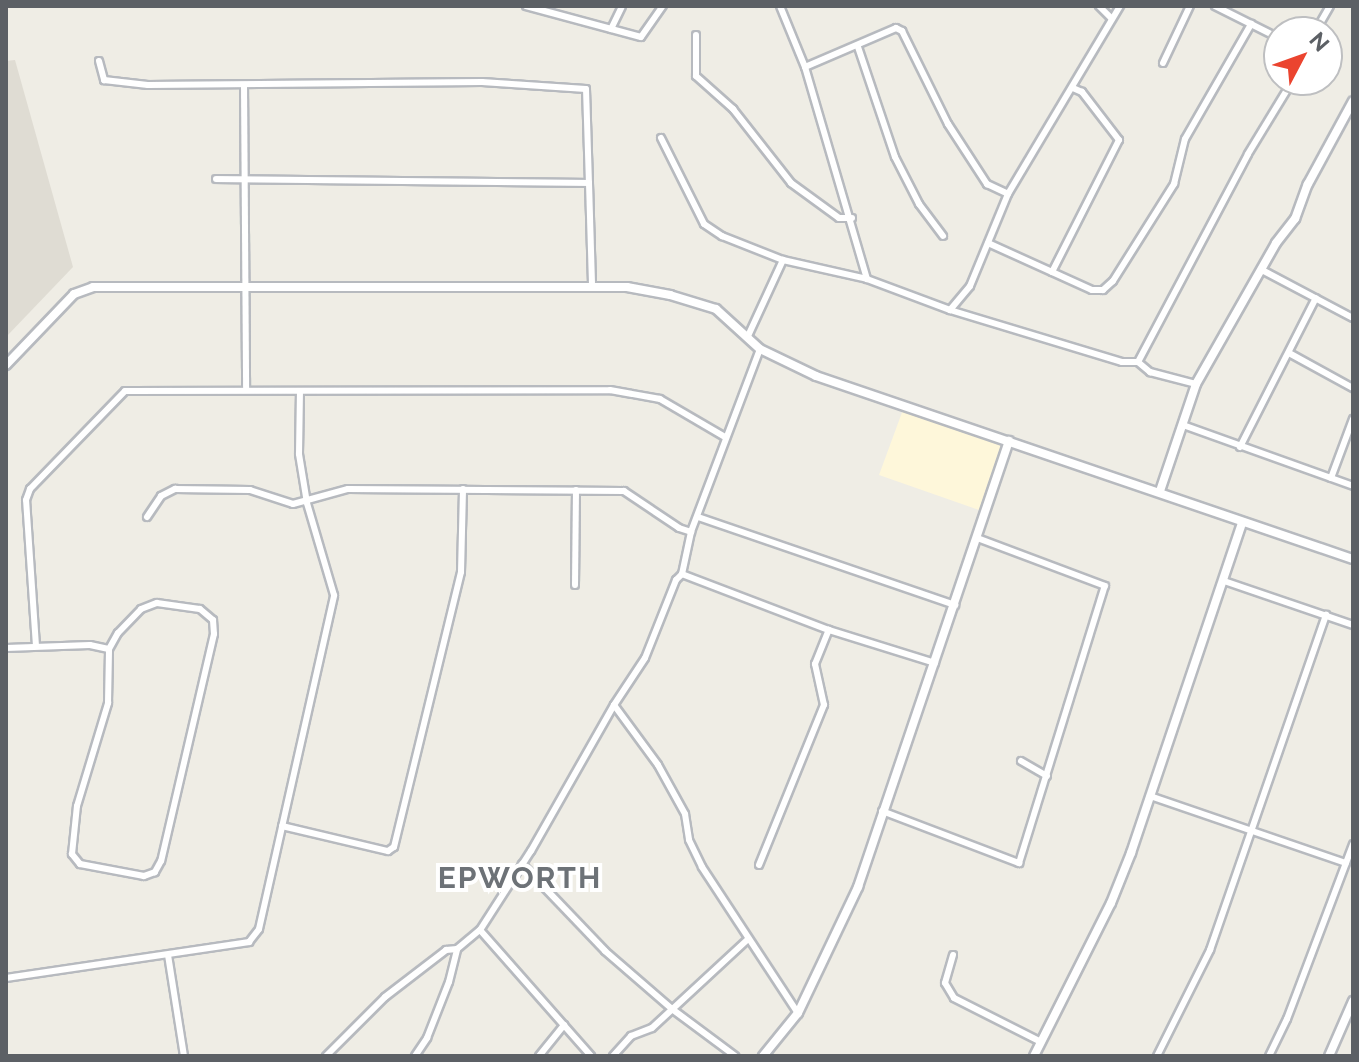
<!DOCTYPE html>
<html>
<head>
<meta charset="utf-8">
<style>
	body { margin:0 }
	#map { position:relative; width:1359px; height:1062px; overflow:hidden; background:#efede5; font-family:Raleway,sans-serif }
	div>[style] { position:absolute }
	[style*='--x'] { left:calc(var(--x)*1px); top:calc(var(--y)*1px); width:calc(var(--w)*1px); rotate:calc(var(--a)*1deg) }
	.commercial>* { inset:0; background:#fef7da }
	.education>* { inset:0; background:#dfdcd3 }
	.roads { filter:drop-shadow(2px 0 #b7babf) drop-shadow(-2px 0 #b7babf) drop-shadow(0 2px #b7babf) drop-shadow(0 -2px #b7babf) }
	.minor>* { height:6px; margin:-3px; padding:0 3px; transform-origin:3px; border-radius:3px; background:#fff }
	.tertiary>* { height:8px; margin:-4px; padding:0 4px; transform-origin:4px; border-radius:4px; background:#fff }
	span { translate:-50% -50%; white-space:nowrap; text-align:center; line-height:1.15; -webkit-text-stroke:8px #fff; paint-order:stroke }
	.district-label { font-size:30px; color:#6d7277; font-weight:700; letter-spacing:2px }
	.frame { position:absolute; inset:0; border:8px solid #5c6065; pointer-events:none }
	.north { position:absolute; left:1263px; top:16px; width:80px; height:80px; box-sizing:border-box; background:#fff; border:2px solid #bebfc1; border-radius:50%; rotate:49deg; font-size:22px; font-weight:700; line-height:32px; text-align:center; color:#5c6065 }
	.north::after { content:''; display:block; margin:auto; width:28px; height:36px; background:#eb442f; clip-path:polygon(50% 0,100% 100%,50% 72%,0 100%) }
</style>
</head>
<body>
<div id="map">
	<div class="commercial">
		<i style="clip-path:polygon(904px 407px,1002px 442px,979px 510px,879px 475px)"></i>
	</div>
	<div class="education">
		<i style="clip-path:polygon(15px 60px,73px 267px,6px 337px,6px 61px)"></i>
	</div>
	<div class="roads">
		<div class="minor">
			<i style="--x:526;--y:6;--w:119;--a:15.1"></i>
			<i style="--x:641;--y:37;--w:38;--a:-55"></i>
			<i style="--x:780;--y:6;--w:66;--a:67.7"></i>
			<i style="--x:805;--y:67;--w:221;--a:73.7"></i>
			<i style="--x:1099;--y:6;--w:18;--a:45"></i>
			<i style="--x:1215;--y:6;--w:72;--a:26.6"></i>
			<i style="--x:611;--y:29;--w:25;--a:-64"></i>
			<i style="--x:1315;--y:32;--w:30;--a:-60"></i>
			<i style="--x:696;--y:35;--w:41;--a:90"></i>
			<i style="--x:696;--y:76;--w:50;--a:41.7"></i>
			<i style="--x:733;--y:109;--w:94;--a:51.9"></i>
			<i style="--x:791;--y:183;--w:59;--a:36.1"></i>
			<i style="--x:839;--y:218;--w:13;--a:0"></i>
			<i style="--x:858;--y:47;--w:116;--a:71.4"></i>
			<i style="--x:895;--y:157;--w:53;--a:62.9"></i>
			<i style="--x:919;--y:204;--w:40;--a:53"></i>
			<i style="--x:99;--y:61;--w:20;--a:75"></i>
			<i style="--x:104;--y:80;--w:44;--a:6.5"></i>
			<i style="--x:148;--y:85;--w:334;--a:-0.5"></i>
			<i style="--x:482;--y:82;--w:104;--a:3.9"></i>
			<i style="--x:586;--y:89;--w:94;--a:88.2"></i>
			<i style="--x:1163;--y:63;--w:63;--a:-64.7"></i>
			<i style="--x:805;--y:67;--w:99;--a:-23.2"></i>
			<i style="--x:896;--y:28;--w:7;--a:27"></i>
			<i style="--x:902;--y:31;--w:104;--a:63.7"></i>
			<i style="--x:948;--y:124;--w:72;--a:57"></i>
			<i style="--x:987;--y:184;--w:23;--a:25"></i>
			<i style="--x:244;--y:85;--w:304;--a:89.6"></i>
			<i style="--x:661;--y:138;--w:96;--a:63.4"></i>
			<i style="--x:704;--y:224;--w:22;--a:34"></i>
			<i style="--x:722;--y:236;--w:66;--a:21.5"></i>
			<i style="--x:783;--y:260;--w:86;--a:12.7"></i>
			<i style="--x:867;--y:279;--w:89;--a:20.5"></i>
			<i style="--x:950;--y:310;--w:180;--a:16.8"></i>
			<i style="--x:1122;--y:362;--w:16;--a:0"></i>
			<i style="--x:1138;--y:362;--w:16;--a:40"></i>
			<i style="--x:1150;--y:372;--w:48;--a:14.6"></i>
			<i style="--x:216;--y:179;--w:373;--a:0.6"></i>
			<i style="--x:589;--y:183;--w:102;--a:88.3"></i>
			<i style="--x:988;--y:243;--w:114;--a:24.3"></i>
			<i style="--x:1092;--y:290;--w:11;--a:0"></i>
			<i style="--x:1103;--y:290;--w:13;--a:-42"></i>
			<i style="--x:1113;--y:281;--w:115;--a:-57.8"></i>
			<i style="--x:1174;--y:184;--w:46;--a:-76.3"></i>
			<i style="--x:1185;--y:139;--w:133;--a:-60.1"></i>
			<i style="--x:1262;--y:270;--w:103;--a:27.8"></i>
			<i style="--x:1052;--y:272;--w:148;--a:-63.1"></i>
			<i style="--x:1119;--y:140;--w:61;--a:-127.6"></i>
			<i style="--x:1082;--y:92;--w:10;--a:-156"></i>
			<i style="--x:950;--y:310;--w:31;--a:-50"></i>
			<i style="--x:970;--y:286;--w:100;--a:-67.6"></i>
			<i style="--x:1008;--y:194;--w:219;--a:-59.2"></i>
			<i style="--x:748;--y:336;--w:84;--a:-65.3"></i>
			<i style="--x:760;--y:349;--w:196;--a:110.7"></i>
			<i style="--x:691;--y:532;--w:43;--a:102.1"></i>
			<i style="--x:682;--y:574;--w:157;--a:20.9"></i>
			<i style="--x:829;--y:630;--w:111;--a:17.3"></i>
			<i style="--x:1289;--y:353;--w:73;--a:28.7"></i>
			<i style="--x:1138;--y:362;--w:235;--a:-62.1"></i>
			<i style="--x:1248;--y:154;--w:87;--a:-58.7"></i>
			<i style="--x:1183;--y:425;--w:181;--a:19.7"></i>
			<i style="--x:1240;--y:447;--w:167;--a:-63"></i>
			<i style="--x:1331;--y:478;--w:63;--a:-69.6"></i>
			<i style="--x:147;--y:517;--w:25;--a:-56"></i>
			<i style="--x:161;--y:496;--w:16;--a:-27"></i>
			<i style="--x:175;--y:489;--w:75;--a:0.8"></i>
			<i style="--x:250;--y:490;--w:45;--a:18"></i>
			<i style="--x:293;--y:504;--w:57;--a:-15.3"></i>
			<i style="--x:348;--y:489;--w:276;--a:0.4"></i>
			<i style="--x:624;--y:491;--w:66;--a:33.9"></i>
			<i style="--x:679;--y:528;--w:13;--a:18"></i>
			<i style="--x:698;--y:517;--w:272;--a:18.9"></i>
			<i style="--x:1224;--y:581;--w:136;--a:18.8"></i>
			<i style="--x:575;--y:585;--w:95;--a:-89.4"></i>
			<i style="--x:157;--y:603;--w:43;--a:7.9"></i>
			<i style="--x:200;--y:609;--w:17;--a:40"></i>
			<i style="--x:213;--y:620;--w:14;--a:86"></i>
			<i style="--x:214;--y:634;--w:233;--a:103.1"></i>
			<i style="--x:161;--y:861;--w:13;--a:119"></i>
			<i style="--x:155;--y:872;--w:12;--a:160"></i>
			<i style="--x:144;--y:876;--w:65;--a:-169.4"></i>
			<i style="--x:80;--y:864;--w:13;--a:-129"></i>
			<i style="--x:72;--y:854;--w:48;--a:-84.1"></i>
			<i style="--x:77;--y:806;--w:108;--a:-73.2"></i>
			<i style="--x:108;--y:703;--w:54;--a:-88.9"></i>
			<i style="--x:109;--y:649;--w:18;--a:-61"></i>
			<i style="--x:118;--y:633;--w:33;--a:-46"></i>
			<i style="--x:141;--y:609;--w:17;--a:-21"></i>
			<i style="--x:36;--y:646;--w:146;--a:-93.9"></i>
			<i style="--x:26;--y:500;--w:12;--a:-70"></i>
			<i style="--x:30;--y:489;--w:136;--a:-45.9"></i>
			<i style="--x:125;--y:391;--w:485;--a:-0.1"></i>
			<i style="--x:610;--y:390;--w:51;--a:10.2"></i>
			<i style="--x:660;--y:399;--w:75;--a:30.3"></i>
			<i style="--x:6;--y:648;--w:84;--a:-2"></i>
			<i style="--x:90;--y:645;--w:19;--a:12"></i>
			<i style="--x:614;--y:705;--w:74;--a:53.7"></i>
			<i style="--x:658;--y:765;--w:56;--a:61.1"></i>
			<i style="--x:685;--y:814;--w:26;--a:81"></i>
			<i style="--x:689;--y:840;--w:30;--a:64"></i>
			<i style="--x:702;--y:867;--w:175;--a:56.7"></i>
			<i style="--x:1021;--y:761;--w:30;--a:30"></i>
			<i style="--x:1150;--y:796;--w:207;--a:18.9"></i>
			<i style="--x:882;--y:811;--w:147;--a:20.8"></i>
			<i style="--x:1019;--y:863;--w:290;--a:-72.8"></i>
			<i style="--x:1105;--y:586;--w:137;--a:-159.4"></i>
			<i style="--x:282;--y:826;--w:109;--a:13.3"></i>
			<i style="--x:388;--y:851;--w:7;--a:-34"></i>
			<i style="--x:394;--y:847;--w:283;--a:-76.3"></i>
			<i style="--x:461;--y:572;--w:83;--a:-88.6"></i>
			<i style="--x:522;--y:864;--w:120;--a:46.3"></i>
			<i style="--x:605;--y:951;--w:89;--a:40.9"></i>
			<i style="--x:672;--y:1009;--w:79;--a:36.7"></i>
			<i style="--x:759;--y:865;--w:173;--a:-67.9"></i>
			<i style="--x:824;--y:705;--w:42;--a:-102.4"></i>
			<i style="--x:815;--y:664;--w:37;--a:-68"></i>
			<i style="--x:480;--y:930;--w:168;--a:48.6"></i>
			<i style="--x:168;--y:955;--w:102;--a:81"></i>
			<i style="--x:953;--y:955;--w:29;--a:106"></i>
			<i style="--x:945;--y:983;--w:17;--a:59"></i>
			<i style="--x:954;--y:998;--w:97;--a:26.8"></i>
			<i style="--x:6;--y:978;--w:246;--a:-8.4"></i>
			<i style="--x:249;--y:942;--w:16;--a:-52"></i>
			<i style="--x:259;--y:929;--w:342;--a:-77.3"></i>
			<i style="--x:334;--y:595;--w:96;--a:-106.4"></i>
			<i style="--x:307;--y:503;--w:50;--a:-99.3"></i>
			<i style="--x:299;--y:454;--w:62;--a:-89.1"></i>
			<i style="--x:326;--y:1056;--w:83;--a:-45"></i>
			<i style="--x:385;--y:997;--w:77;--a:-37.6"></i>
			<i style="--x:446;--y:950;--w:11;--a:-5"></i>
			<i style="--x:415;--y:1056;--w:22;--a:-56"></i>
			<i style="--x:427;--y:1038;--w:60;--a:-68.6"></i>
			<i style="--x:449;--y:982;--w:34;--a:-76"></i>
			<i style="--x:457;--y:949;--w:30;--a:-40"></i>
			<i style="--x:480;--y:930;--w:94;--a:-57.2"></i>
			<i style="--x:531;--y:851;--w:168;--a:-60.4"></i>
			<i style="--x:614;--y:705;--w:56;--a:-56.6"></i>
			<i style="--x:645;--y:658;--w:84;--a:-68.3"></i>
			<i style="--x:676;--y:580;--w:8;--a:-45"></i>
			<i style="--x:539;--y:1056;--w:40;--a:-51"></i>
			<i style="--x:613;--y:1056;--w:27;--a:-48"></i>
			<i style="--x:631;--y:1036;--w:22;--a:-21"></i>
			<i style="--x:652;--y:1028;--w:129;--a:-42.8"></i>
			<i style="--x:1157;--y:1056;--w:119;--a:-63.4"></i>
			<i style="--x:1210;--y:950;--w:355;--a:-70.9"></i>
			<i style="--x:1269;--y:1056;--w:41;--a:-64.1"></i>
			<i style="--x:1287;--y:1019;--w:187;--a:-69.3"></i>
		</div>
		<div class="tertiary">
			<i style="--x:6;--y:365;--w:98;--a:-46.2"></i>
			<i style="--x:74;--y:294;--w:20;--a:-20"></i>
			<i style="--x:93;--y:287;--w:534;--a:0"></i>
			<i style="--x:627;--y:287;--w:44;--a:10.5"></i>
			<i style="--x:670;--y:295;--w:48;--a:16.9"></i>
			<i style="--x:716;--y:309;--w:59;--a:42.3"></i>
			<i style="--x:760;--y:349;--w:62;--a:25.7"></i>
			<i style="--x:816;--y:376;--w:567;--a:18.82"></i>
			<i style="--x:1160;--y:491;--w:113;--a:-71.4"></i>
			<i style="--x:1196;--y:384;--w:162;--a:-60.4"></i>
			<i style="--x:1276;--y:243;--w:31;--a:-52"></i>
			<i style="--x:1295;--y:219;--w:37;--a:-70"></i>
			<i style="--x:1308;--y:184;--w:94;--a:-61.5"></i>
			<i style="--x:763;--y:1056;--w:55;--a:-50.9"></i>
			<i style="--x:798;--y:1013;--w:140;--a:-64.5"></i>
			<i style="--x:858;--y:887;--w:471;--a:-71.3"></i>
			<i style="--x:1034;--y:1056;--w:171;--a:-63.3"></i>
			<i style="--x:1111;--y:903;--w:54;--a:-68.2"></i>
			<i style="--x:1131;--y:853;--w:348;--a:-71.4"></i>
			<i style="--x:1329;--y:1056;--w:60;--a:-66.4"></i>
		</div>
	</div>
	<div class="district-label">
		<span style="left:520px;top:878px">EPWORTH</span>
	</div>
	<div class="frame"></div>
	<div class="north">N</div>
</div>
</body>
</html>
